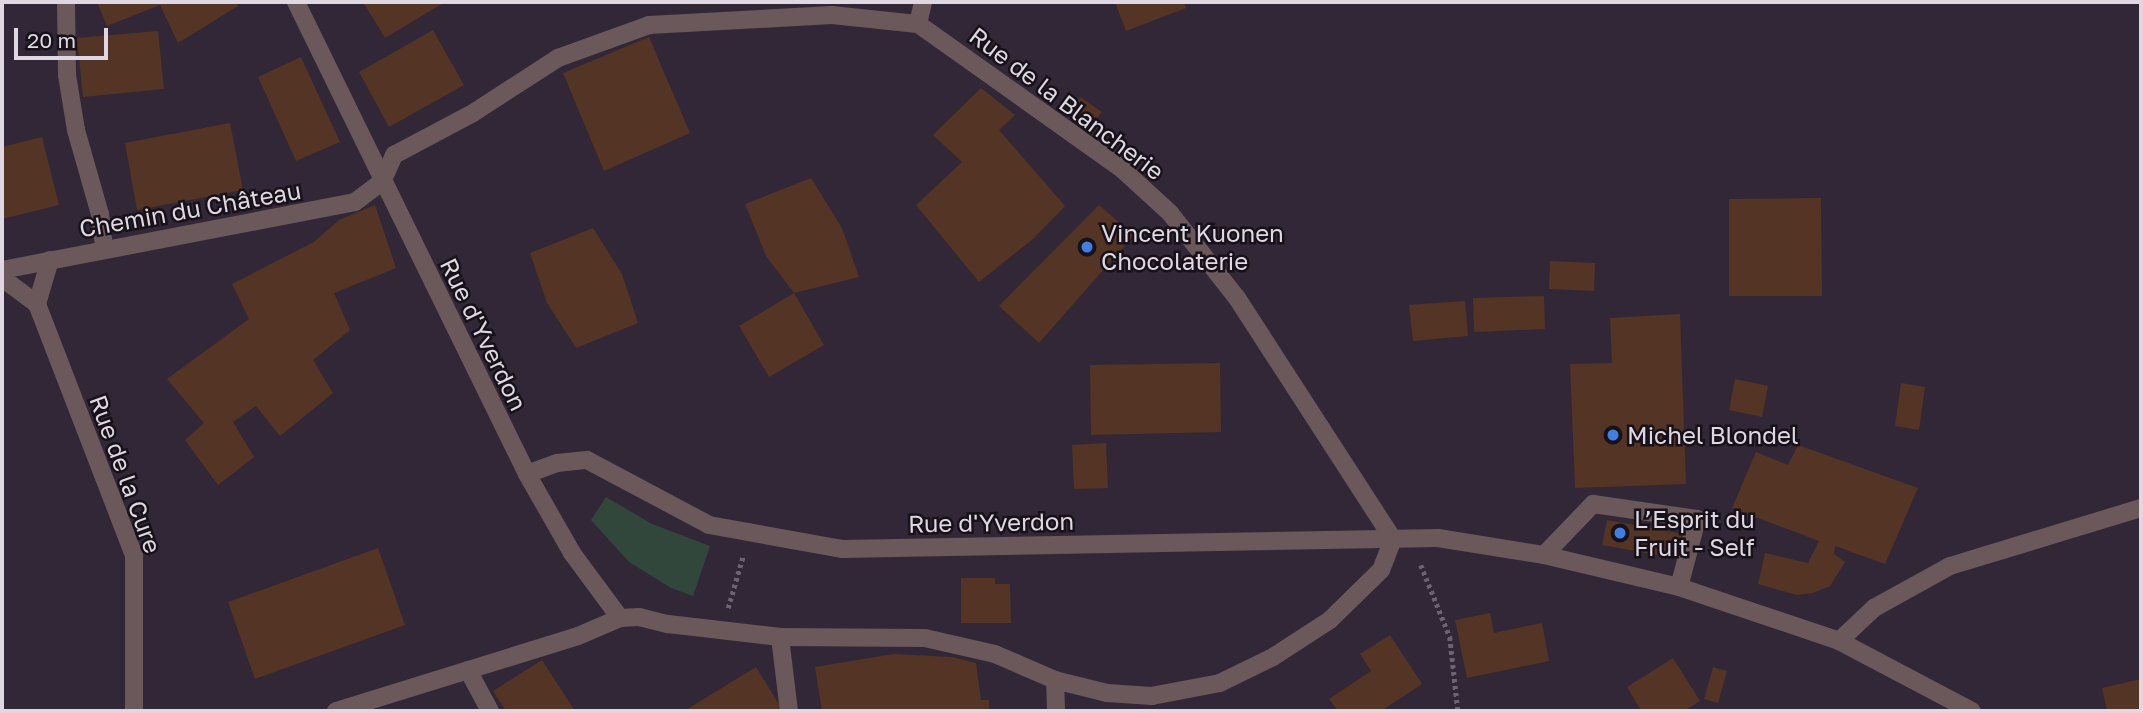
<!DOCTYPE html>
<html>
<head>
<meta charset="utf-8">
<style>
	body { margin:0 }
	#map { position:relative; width:2143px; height:713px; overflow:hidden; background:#322736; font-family:"Golos Text",sans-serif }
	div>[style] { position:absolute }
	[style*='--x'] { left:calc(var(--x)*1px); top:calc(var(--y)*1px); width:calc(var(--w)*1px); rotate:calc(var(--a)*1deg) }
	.green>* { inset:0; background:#31473c }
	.building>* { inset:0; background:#543424 }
	.path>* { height:4.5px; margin-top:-2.25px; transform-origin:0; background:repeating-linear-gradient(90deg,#6c6370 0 3.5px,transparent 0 7px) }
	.service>* { height:18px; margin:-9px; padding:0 9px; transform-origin:9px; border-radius:9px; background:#6a585b }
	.minor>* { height:18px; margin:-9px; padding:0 9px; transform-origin:9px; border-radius:9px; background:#6a585b }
	.dots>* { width:19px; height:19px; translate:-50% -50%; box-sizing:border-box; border:4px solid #171219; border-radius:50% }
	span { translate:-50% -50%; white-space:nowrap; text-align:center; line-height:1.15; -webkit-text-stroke:5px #171219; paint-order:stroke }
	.street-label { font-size:24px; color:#dfd8e2 }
	.poi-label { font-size:24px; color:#dfd8e2 }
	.left { translate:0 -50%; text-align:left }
	.frame { position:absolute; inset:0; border:4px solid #dfd8e2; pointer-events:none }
	.scale { position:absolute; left:14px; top:28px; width:94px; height:32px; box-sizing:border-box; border:4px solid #dfd8e2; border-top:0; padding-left:9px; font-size:21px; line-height:24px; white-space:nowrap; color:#dfd8e2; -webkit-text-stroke:5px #171219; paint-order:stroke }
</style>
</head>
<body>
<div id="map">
	<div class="green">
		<i style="clip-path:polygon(606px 497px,652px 524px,710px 546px,693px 596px,671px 588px,629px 562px,591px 520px)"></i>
	</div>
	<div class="building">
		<i style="clip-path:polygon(97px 2px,236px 2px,238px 6px,178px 43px,160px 5px,107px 26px)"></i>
		<i style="clip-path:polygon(363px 2px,445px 2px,385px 38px)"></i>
		<i style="clip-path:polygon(1115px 2px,1184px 2px,1186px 8px,1126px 31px)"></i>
		<i style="clip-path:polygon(433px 30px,464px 85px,389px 127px,359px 72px)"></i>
		<i style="clip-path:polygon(158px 31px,164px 89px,83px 97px,77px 38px)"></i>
		<i style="clip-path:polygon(649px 37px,690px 133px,604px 171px,563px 73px)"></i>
		<i style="clip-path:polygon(301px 57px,340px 142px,296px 161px,258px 77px)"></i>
		<i style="clip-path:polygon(981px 88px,1015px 115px,999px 130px,1065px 206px,1033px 239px,979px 282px,916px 205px,962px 162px,933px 135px)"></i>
		<i style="clip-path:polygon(1080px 97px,1102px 112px,1094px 122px,1073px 108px)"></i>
		<i style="clip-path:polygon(230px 123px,243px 190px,137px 210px,125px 143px)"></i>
		<i style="clip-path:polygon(42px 137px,59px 205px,2px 219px,2px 147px)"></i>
		<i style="clip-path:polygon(811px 178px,842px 228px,859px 277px,794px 293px,766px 256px,745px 204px)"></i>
		<i style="clip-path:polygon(1821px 198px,1822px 296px,1729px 296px,1729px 199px)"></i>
		<i style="clip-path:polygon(375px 205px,396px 268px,334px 293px,350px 330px,313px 360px,333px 393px,280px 436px,256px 406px,233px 422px,254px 457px,218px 485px,185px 440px,204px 423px,167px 379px,249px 319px,232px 284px,314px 242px,339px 220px)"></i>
		<i style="clip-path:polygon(1099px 205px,1134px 235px,1039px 343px,999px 306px)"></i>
		<i style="clip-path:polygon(593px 228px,622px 274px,638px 323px,576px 348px,547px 303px,530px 253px)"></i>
		<i style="clip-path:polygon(1550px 261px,1595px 263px,1594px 291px,1549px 289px)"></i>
		<i style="clip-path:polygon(794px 293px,824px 345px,769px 377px,739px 326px)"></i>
		<i style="clip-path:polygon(1544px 296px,1545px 329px,1474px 332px,1473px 298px)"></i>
		<i style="clip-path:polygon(1465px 301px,1468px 336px,1413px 341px,1409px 305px)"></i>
		<i style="clip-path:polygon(1680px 314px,1686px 484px,1575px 488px,1570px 364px,1612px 363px,1610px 318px)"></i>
		<i style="clip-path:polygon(1220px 363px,1221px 432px,1091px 435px,1090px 365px)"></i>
		<i style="clip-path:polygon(1735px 379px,1768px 386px,1762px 417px,1729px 410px)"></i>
		<i style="clip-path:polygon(1901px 383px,1925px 387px,1919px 430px,1895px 426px)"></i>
		<i style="clip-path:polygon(1106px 443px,1108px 488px,1074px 489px,1072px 445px)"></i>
		<i style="clip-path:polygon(1798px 445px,1918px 488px,1885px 564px,1835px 546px,1834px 554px,1845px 562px,1830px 586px,1813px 593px,1797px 595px,1758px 584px,1765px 553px,1808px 563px,1819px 541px,1732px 508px,1756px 452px,1788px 465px)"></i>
		<i style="clip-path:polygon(1607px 520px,1684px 534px,1679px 559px,1602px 545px)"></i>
		<i style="clip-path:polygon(378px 548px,405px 625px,255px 679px,228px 602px)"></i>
		<i style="clip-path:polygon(961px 578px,995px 578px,995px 584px,1010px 584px,1011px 623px,961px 623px)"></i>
		<i style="clip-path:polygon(1490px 613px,1494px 633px,1542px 623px,1549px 661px,1467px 678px,1455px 620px)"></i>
		<i style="clip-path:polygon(1390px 635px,1422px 684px,1381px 711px,1338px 711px,1329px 699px,1371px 671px,1360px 654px)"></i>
		<i style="clip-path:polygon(894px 654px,952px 657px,976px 663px,981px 700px,989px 700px,989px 711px,822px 711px,815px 667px)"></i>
		<i style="clip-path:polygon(1673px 658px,1700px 701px,1684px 711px,1636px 711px,1640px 709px,1627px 687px)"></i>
		<i style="clip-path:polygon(542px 660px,575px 711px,506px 711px,493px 691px)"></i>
		<i style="clip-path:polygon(756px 667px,783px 711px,684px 711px)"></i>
		<i style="clip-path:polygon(1713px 667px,1727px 671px,1718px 703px,1704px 699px)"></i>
		<i style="clip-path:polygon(2141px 679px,2141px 711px,2107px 711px,2102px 688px)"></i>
	</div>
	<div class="path">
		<i style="--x:1421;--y:565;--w:78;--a:68.1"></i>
		<i style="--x:1450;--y:637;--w:74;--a:83.8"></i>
		<i style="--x:728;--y:608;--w:54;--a:-73.9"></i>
	</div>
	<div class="service">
		<i style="--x:1544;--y:555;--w:71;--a:-46.1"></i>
		<i style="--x:1593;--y:504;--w:105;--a:8.2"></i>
		<i style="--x:1697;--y:519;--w:70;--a:104.8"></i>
		<i style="--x:1055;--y:680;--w:31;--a:88"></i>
	</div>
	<div class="minor">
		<i style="--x:66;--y:2;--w:73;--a:89.2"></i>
		<i style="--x:67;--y:75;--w:56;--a:80.7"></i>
		<i style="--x:76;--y:130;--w:87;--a:74.1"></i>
		<i style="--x:100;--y:214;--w:34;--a:83"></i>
		<i style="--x:296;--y:2;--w:525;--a:63.92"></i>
		<i style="--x:527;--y:474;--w:91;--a:60.3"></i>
		<i style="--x:572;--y:553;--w:81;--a:53.6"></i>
		<i style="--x:620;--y:618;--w:19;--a:-3"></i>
		<i style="--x:639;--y:617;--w:30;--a:14"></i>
		<i style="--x:668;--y:624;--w:113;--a:6.6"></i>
		<i style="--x:780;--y:637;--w:75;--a:83.1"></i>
		<i style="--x:918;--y:24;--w:23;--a:-77"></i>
		<i style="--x:50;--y:260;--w:46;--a:106.5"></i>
		<i style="--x:37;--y:304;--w:270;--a:68.9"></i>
		<i style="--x:134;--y:556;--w:155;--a:90"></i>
		<i style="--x:2;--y:270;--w:359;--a:-10.9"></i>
		<i style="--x:355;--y:202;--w:34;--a:-37"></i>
		<i style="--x:382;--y:182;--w:30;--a:-66"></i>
		<i style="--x:394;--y:155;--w:89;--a:-28"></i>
		<i style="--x:473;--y:113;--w:101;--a:-32.9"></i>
		<i style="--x:558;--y:58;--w:97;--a:-19.9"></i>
		<i style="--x:649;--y:25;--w:183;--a:-3.1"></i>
		<i style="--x:832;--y:15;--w:86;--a:6"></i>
		<i style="--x:918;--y:24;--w:250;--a:35.4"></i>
		<i style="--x:1122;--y:169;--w:65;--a:42.5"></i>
		<i style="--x:1170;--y:213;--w:108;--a:51.8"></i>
		<i style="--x:1237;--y:298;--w:287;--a:57.1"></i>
		<i style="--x:1393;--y:539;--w:33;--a:111"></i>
		<i style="--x:1381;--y:570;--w:71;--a:135.6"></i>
		<i style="--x:1330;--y:620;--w:68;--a:147"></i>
		<i style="--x:1273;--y:657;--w:59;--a:153.9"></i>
		<i style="--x:1220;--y:683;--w:69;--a:169.2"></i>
		<i style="--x:1152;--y:696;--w:45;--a:-176.2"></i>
		<i style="--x:1107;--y:693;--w:54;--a:-166"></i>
		<i style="--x:1055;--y:680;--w:65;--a:-156.6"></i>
		<i style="--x:995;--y:654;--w:72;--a:-167.1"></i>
		<i style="--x:925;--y:638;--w:145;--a:-179.6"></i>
		<i style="--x:2;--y:278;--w:44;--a:36.6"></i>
		<i style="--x:527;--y:474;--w:32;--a:-20"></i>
		<i style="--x:557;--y:463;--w:30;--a:-6"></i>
		<i style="--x:587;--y:460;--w:138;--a:28"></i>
		<i style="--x:709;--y:525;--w:136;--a:10.2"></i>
		<i style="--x:843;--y:549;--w:595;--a:-1.06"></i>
		<i style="--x:1438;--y:538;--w:107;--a:9.1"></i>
		<i style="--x:1544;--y:555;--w:139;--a:13.3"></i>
		<i style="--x:1679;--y:587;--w:169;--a:18.6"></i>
		<i style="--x:1839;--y:641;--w:150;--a:27.8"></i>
		<i style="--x:1839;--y:641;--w:48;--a:-43.3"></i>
		<i style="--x:1874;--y:608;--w:87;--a:-28.9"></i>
		<i style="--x:1950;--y:566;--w:200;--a:-16.9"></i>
		<i style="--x:468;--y:670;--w:47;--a:61.8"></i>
		<i style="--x:336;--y:711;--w:253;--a:-17.2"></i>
		<i style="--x:578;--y:636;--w:46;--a:-23.2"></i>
	</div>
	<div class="dots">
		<i style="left:1087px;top:247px;background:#3f7fe0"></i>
		<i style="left:1613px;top:435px;background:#3f7fe0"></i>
		<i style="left:1620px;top:533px;background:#3f7fe0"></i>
	</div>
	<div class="street-label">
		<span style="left:1067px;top:103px;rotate:37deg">Rue de la Blancherie</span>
		<span style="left:190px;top:209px;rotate:-10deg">Chemin du Château</span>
		<span style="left:484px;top:334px;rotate:64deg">Rue d'Yverdon</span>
		<span style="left:126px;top:474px;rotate:70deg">Rue de la Cure</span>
		<span style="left:991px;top:522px;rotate:-1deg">Rue d'Yverdon</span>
	</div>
	<div class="poi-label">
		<span class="left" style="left:1101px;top:247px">Vincent Kuonen<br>Chocolaterie</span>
		<span class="left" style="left:1627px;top:435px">Michel Blondel</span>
		<span class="left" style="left:1634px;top:533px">L’Esprit du<br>Fruit - Self</span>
	</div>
	<div class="frame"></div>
	<div class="scale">20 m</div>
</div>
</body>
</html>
